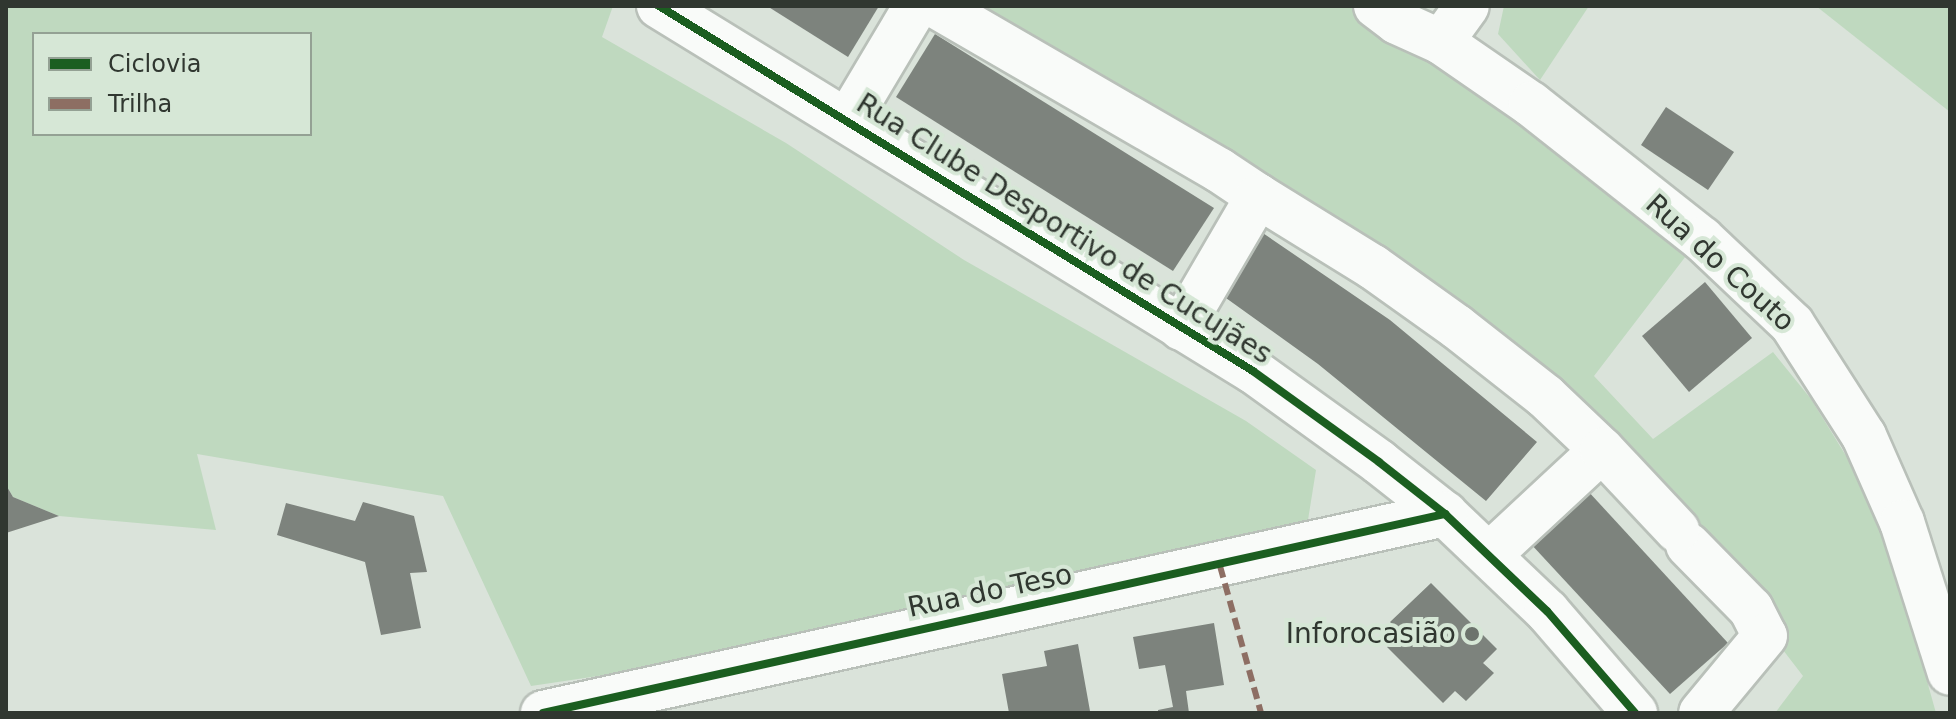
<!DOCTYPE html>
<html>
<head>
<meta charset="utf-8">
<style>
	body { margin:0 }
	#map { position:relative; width:1956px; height:719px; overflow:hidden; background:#dae3da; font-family:"DejaVu Sans",sans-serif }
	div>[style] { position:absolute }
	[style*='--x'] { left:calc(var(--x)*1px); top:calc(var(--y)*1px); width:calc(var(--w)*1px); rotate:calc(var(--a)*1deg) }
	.green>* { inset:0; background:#bfd9bf }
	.building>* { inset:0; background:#7d837d }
	.roads { filter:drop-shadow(2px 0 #b9c0b9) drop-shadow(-2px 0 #b9c0b9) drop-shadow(0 2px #b9c0b9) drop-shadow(0 -2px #b9c0b9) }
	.minor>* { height:44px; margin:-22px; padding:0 22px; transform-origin:22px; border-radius:22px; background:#f9fbf9 }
	.quiet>* { height:6px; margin-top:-3px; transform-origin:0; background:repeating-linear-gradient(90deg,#8d6e63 0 12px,transparent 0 18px) }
	.cycleway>* { height:8px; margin:-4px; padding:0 4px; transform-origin:4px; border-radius:4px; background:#1b5e20 }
	.dots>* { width:22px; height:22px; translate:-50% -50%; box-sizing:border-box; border:4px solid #d6e7d6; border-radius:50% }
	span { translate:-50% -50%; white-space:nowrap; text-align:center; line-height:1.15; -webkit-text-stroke:8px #d6e7d6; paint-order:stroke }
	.street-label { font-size:28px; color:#303730 }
	.poi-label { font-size:28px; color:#303730 }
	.right { translate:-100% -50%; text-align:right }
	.frame { position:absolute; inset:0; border:8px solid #303730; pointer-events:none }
	.legend { position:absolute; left:32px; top:32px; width:280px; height:104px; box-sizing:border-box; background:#d6e7d6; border:2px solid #94a194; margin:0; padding:10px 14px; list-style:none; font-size:24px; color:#303730 }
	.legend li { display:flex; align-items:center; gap:16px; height:40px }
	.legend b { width:40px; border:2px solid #94a194 }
</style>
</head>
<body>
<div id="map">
	<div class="green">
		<i style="clip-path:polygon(evenodd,6px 6px,613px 6px,602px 37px,786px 143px,964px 260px,1246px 421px,1316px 470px,1308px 520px,1108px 571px,719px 658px,531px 686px,443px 496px,197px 454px,216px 530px,59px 516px,13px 497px,6px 485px,6px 6px,34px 34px,310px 34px,310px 134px,34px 134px,34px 34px)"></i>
		<i style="clip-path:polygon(976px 6px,1360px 6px,1425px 41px,1689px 252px,1594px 376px,1653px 439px,1773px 352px,1811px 399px,1856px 472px,1888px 542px,1936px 713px,1775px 713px,1803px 676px,1649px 476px)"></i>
		<i style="clip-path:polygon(1504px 6px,1589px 6px,1540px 80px,1498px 34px)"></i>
		<i style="clip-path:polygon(1816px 6px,1950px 6px,1950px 112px)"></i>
	</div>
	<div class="building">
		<i style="clip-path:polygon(767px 6px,879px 6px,848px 57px)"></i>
		<i style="clip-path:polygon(935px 34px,1214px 208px,1173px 271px,896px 97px)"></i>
		<i style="clip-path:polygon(1666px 107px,1734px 152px,1708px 190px,1641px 145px)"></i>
		<i style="clip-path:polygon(1254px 227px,1390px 320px,1537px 442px,1486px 501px,1318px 364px,1212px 288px)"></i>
		<i style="clip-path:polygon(1705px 282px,1752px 338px,1689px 392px,1642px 336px)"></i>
		<i style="clip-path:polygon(6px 485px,13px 497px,59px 516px,6px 533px)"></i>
		<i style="clip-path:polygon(1587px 490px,1728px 643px,1670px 694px,1530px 543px)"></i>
		<i style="clip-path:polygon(363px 502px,414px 516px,427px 572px,410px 573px,421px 628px,381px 635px,365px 562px,277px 535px,286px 503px,355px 521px)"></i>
		<i style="clip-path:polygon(1431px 583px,1497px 649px,1483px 663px,1494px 673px,1466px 701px,1455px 691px,1443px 703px,1387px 647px,1401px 633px,1390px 622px)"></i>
		<i style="clip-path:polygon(1214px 623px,1224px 685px,1186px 691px,1189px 713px,1158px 713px,1158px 710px,1173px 707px,1165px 665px,1139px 669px,1133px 637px)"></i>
		<i style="clip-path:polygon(1078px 644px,1090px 711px,1009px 713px,1002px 674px,1047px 666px,1044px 651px)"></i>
	</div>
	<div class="roads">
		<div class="minor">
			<i style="--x:659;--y:6;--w:697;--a:31.57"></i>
			<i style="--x:1253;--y:371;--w:155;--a:35.8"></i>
			<i style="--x:1379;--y:462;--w:84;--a:38.2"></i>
			<i style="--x:1445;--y:514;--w:141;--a:43.6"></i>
			<i style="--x:1547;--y:611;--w:135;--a:49.2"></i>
			<i style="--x:936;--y:6;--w:327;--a:30.1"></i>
			<i style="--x:1219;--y:170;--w:47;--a:33.7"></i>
			<i style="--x:1376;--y:6;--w:26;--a:37"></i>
			<i style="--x:1397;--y:22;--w:48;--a:24.4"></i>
			<i style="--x:1441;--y:42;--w:109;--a:34.6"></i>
			<i style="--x:1531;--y:104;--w:218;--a:38.3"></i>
			<i style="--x:1702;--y:239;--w:124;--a:43.4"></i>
			<i style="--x:1792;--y:324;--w:133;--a:57.3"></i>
			<i style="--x:1864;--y:436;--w:94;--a:66.2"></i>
			<i style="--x:1902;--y:522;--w:158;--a:72.4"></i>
			<i style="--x:1441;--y:42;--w:44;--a:-54.2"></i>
			<i style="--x:848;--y:120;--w:133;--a:-59.2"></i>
			<i style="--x:1181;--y:328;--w:153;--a:-59.7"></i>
			<i style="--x:1258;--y:196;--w:135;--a:31.7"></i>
			<i style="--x:1373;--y:267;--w:103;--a:35.5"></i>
			<i style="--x:1457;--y:327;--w:112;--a:38.1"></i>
			<i style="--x:1545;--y:396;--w:79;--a:43.5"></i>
			<i style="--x:1688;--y:545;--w:90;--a:45.5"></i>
			<i style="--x:1751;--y:609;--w:30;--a:63"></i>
			<i style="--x:1765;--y:636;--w:100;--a:129.7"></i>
			<i style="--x:1489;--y:555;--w:154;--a:-42.9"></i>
			<i style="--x:1602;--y:450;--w:110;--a:46.8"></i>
			<i style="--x:543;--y:713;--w:924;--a:-12.44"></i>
		</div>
	</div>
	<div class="quiet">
		<i style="--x:1220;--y:566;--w:153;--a:74.4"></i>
	</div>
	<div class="cycleway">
		<i style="--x:659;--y:6;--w:697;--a:31.57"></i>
		<i style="--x:1253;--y:371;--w:155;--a:35.8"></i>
		<i style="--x:1379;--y:462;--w:84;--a:38.2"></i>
		<i style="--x:1445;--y:514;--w:141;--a:43.6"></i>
		<i style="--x:1547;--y:611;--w:135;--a:49.2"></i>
		<i style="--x:543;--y:713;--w:924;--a:-12.44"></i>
	</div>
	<div class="dots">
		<i style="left:1472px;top:634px;background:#6c736c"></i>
	</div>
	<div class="street-label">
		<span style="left:1064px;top:229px;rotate:32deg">Rua Clube Desportivo de Cucujães</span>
		<span style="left:1720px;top:263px;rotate:42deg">Rua do Couto</span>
		<span style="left:990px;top:591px;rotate:-12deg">Rua do Teso</span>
	</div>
	<div class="poi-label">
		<span class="right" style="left:1456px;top:634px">Inforocasião</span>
	</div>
	<div class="frame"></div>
	<ul class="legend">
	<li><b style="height:10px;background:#1b5e20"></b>Ciclovia</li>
	<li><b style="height:10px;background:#8d6e63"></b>Trilha</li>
	</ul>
</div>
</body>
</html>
